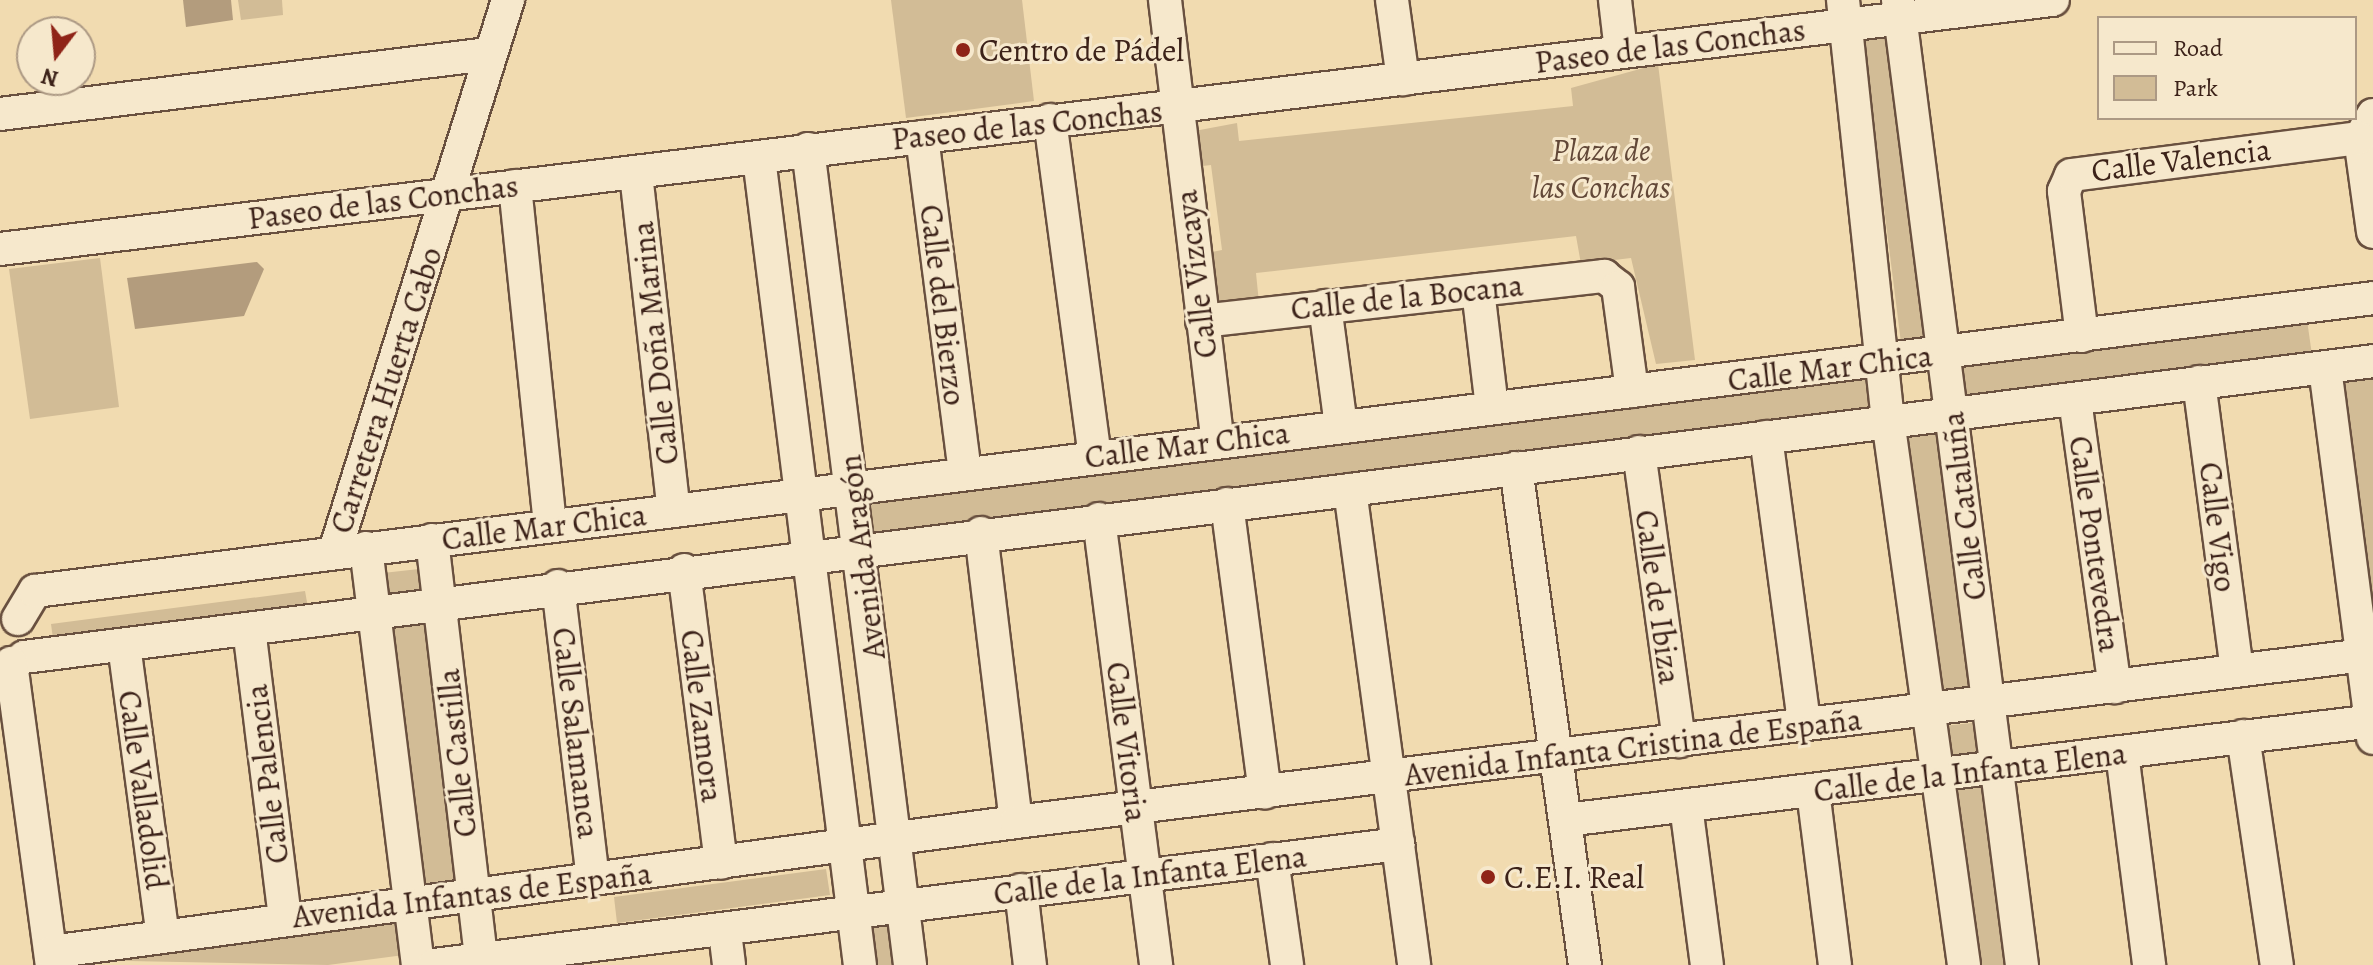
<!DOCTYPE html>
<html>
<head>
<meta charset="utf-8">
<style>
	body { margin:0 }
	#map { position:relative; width:2373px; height:965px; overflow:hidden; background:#f1dbb0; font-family:Alegreya,serif }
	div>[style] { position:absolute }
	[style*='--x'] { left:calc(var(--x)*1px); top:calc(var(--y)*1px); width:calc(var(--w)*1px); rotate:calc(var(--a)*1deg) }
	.green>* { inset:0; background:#d2bc96 }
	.water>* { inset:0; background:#b39c7d }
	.roads { filter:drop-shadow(2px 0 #69503f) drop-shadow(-2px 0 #69503f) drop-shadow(0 2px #69503f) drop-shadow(0 -2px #69503f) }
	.minor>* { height:32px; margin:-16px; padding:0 16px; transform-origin:16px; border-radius:16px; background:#f6e8cc }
	.dots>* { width:22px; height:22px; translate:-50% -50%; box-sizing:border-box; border:4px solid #f6e8cc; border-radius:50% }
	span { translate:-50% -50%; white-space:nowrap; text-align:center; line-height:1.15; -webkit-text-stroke:6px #f6e8cc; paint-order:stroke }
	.street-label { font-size:32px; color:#3c2219 }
	.poi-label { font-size:32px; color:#3c2219 }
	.left { translate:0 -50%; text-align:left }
	.park-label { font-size:32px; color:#624838; font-style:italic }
	.legend { position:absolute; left:2097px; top:16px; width:260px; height:104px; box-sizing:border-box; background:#f6e8cc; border:2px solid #ac9984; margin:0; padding:10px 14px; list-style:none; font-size:24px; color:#3c2219 }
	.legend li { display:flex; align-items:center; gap:16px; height:40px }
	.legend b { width:40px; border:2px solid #ac9984 }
	.north { position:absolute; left:16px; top:16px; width:80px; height:80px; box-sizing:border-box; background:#f6e8cc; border:2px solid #ac9984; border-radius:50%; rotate:196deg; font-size:22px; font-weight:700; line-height:32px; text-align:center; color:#3c2219 }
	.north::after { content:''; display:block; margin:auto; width:28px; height:36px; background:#8f2418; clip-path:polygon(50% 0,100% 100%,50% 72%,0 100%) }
</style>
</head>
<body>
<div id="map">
	<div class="green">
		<i style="clip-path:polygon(238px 0,282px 0,283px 15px,241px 20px)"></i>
		<i style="clip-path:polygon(891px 0,1022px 0,1034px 101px,906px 118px)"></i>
		<i style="clip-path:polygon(1895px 28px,1934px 340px,1901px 343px,1862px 32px)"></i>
		<i style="clip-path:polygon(1658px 64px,1695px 360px,1656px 364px,1631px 258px,1581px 264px,1576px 236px,1256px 273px,1259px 303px,1215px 311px,1207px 253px,1222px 250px,1211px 165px,1194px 167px,1189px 132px,1237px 123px,1239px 141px,1573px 106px,1571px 88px)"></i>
		<i style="clip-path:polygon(100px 258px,119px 407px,30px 419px,9px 269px)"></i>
		<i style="clip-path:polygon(2307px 320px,2312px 355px,1963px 399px,1958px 363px)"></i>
		<i style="clip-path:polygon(2373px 372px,2373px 633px,2339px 378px)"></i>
		<i style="clip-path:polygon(1868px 374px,1871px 410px,872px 533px,862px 500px)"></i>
		<i style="clip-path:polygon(1942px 426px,1977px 693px,1938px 698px,1906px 431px)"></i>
		<i style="clip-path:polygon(428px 568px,432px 598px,387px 603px,383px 573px)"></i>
		<i style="clip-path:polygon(305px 591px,309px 613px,54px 646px,51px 624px)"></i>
		<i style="clip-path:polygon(424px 615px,457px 883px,422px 889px,387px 620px)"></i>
		<i style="clip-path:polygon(1981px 722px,1986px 761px,1948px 765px,1943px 726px)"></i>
		<i style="clip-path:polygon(1990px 782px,2014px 965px,1977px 965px,1955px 787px)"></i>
		<i style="clip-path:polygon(826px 869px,830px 895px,617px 923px,614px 897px)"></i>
		<i style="clip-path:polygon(398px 919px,404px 955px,328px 965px,78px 960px)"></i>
		<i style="clip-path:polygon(890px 919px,896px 965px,872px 965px,866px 923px)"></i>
	</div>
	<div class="water">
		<i style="clip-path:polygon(183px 0,231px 0,233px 20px,186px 27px)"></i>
		<i style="clip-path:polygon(257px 262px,264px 269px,244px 316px,135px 329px,127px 278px)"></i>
	</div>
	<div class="roads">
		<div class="minor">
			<i style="--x:1165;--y:0;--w:442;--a:83.2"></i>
			<i style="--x:1392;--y:0;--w:80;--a:82.1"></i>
			<i style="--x:1615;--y:0;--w:51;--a:83.3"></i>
			<i style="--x:1843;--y:0;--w:422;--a:83.9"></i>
			<i style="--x:1888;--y:420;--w:550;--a:82.06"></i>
			<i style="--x:1898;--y:0;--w:973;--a:82.68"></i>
			<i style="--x:0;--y:114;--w:494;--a:-7"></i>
			<i style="--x:2373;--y:115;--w:26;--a:119"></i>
			<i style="--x:2360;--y:138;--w:95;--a:82.1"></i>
			<i style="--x:1050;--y:120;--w:340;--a:82.4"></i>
			<i style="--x:922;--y:137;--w:339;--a:82.7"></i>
			<i style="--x:808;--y:149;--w:822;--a:82.87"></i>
			<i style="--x:759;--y:158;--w:813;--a:82.87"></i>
			<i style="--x:636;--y:174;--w:339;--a:83.6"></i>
			<i style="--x:515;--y:186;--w:340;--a:84.1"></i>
			<i style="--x:0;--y:249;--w:2068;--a:-6.92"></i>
			<i style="--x:1478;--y:290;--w:118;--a:83.2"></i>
			<i style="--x:1325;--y:306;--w:121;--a:82.4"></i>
			<i style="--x:1202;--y:321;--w:405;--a:-6.4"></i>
			<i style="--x:1604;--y:276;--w:18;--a:38"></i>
			<i style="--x:1618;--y:287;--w:105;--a:82.3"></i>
			<i style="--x:2082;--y:336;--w:146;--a:-97.1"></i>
			<i style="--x:2064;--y:191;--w:17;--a:-66"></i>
			<i style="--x:2071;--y:175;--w:291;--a:-7.3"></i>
			<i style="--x:2325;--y:368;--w:373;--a:82.6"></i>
			<i style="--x:2199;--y:382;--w:291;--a:82.5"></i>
			<i style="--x:2075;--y:400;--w:290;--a:82.1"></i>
			<i style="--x:1766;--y:437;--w:289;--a:82.4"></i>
			<i style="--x:1639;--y:452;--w:292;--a:82.1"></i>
			<i style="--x:1516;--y:468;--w:502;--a:82.1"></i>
			<i style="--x:1350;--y:490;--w:479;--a:82.3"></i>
			<i style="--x:1227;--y:504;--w:291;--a:82.5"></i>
			<i style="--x:1099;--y:519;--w:450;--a:82.7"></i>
			<i style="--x:981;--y:533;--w:291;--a:83.1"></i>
			<i style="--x:432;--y:540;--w:428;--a:83.3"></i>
			<i style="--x:366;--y:548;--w:420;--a:82.9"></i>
			<i style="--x:335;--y:551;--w:578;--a:-72.57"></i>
			<i style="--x:684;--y:570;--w:295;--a:82.8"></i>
			<i style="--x:558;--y:586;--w:295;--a:83.2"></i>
			<i style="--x:18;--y:619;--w:33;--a:-59"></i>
			<i style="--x:35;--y:591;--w:2356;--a:-7.14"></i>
			<i style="--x:249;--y:629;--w:292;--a:82.9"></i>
			<i style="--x:124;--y:645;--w:294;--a:82.4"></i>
			<i style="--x:24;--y:657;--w:2368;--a:-7.18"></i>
			<i style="--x:11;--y:663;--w:305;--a:82.3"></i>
			<i style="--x:2243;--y:736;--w:232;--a:81.6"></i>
			<i style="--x:2122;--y:753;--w:214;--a:82.7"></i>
			<i style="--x:1813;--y:791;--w:175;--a:82.8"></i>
			<i style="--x:1686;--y:806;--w:160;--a:82.5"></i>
			<i style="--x:1566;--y:820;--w:813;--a:-6.99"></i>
			<i style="--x:1272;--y:859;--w:107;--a:81.9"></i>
			<i style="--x:1021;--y:890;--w:76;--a:83.2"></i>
			<i style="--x:725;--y:932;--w:33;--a:83"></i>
			<i style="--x:51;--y:952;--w:974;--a:-7.67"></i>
			<i style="--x:1016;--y:822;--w:1367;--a:-7.06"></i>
			<i style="--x:434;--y:965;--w:972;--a:-7.15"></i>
		</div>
	</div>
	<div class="dots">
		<i style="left:963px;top:50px;background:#8f2418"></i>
		<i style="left:1488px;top:877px;background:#8f2418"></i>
	</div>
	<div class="street-label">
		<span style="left:1670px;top:46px;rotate:-7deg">Paseo de las Conchas</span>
		<span style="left:1027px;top:125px;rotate:-6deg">Paseo de las Conchas</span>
		<span style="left:2181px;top:160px;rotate:-7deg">Calle Valencia</span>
		<span style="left:383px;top:202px;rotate:-7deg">Paseo de las Conchas</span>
		<span style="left:1196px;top:274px;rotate:-97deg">Calle Vizcaya</span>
		<span style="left:1407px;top:297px;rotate:-6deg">Calle de la Bocana</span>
		<span style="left:943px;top:305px;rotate:83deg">Calle del Bierzo</span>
		<span style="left:655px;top:343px;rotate:-96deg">Calle Doña Marina</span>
		<span style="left:1830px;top:368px;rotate:-7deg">Calle Mar Chica</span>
		<span style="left:386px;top:390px;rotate:-72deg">Carretera Huerta Cabo</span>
		<span style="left:1187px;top:445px;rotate:-7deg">Calle Mar Chica</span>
		<span style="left:1964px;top:506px;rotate:-97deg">Calle Cataluña</span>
		<span style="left:544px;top:527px;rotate:-7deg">Calle Mar Chica</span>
		<span style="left:2218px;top:527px;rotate:83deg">Calle Vigo</span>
		<span style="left:2095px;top:544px;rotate:82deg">Calle Pontevedra</span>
		<span style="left:862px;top:557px;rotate:-97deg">Avenida Aragón</span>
		<span style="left:1658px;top:597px;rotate:82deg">Calle de Ibiza</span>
		<span style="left:702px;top:716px;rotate:83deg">Calle Zamora</span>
		<span style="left:576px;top:733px;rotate:83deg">Calle Salamanca</span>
		<span style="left:1127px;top:742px;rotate:83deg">Calle Vitoria</span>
		<span style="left:1633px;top:747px;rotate:-7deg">Avenida Infanta Cristina de España</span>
		<span style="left:457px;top:753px;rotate:-96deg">Calle Castilla</span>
		<span style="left:1970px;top:772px;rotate:-7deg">Calle de la Infanta Elena</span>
		<span style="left:267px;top:774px;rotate:-97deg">Calle Palencia</span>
		<span style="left:143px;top:790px;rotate:82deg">Calle Valladolid</span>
		<span style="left:1150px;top:875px;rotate:-7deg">Calle de la Infanta Elena</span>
		<span style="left:472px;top:895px;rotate:-7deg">Avenida Infantas de España</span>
	</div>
	<div class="poi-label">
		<span class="left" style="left:979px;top:50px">Centro de Pádel</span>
		<span class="left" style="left:1504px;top:877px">C.E.I. Real</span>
	</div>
	<div class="park-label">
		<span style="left:1601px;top:169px">Plaza de<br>las Conchas</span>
	</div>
	<ul class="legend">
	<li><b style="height:10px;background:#f6e8cc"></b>Road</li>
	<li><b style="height:22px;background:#d2bc96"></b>Park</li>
	</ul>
	<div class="north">N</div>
</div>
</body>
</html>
